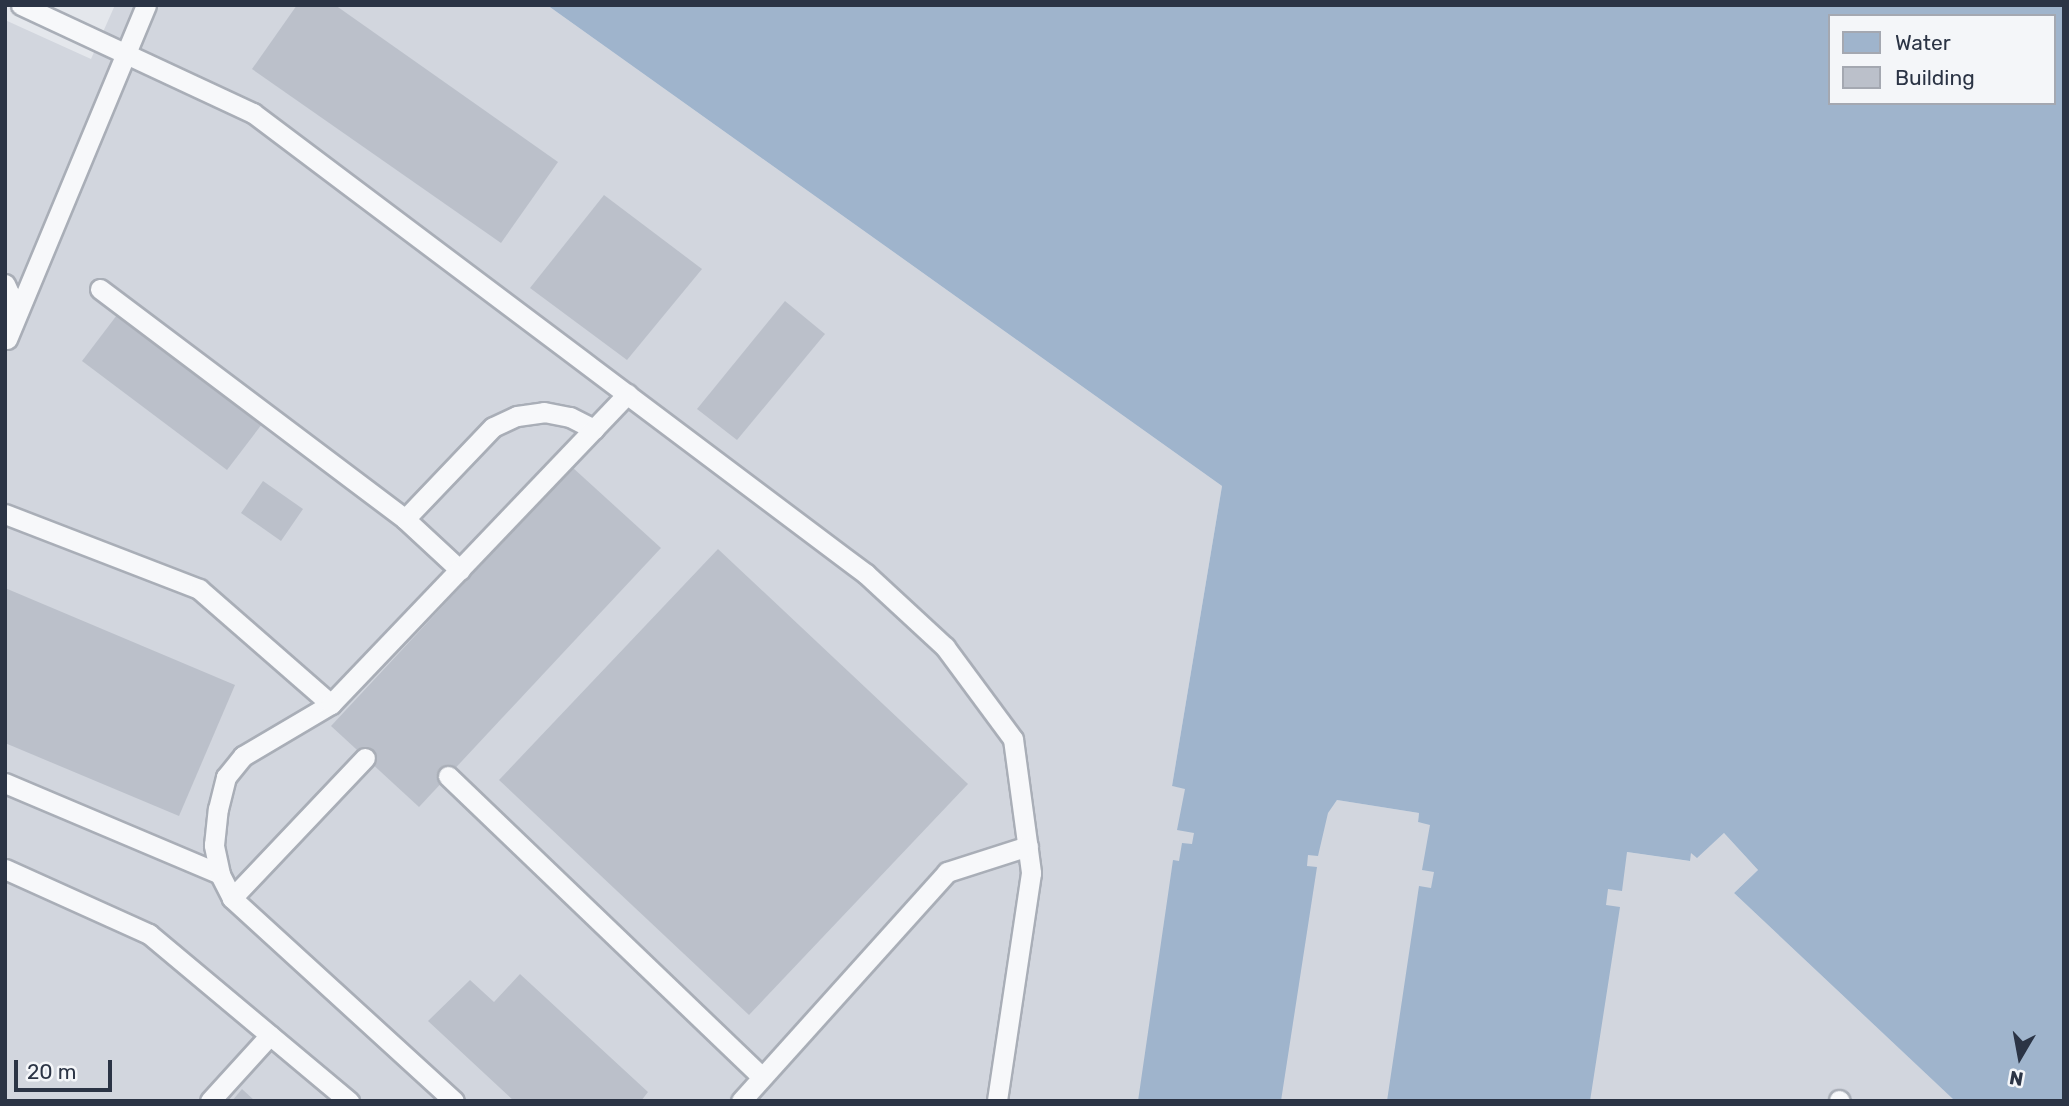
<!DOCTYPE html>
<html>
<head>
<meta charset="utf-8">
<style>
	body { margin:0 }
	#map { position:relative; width:2069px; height:1106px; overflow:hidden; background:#e4e7ec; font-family:Rubik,sans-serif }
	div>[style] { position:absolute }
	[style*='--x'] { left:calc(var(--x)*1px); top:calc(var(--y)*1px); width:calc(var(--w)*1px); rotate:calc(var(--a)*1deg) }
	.built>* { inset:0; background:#d2d6de }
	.water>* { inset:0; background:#9fb4cc }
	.building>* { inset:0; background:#bbc0ca }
	.roads { filter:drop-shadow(2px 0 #a9aeb7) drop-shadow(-2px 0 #a9aeb7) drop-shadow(0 2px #a9aeb7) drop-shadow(0 -2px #a9aeb7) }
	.service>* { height:19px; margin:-9.5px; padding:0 9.5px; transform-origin:9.5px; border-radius:9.5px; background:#f7f8fa }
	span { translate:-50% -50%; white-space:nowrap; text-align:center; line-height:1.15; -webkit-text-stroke:5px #f4f6f9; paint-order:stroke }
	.frame { position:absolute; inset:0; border:7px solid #2b3445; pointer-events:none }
	.legend { position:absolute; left:1828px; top:14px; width:228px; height:91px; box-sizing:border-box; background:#f4f6f9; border:2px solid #a4a8b1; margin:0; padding:9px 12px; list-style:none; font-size:21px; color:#2b3445 }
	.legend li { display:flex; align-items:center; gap:14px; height:35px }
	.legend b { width:35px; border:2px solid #a4a8b1 }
	.north { position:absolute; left:1985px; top:1022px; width:70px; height:70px; -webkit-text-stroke:5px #f4f6f9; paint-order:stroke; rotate:190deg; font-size:19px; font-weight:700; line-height:28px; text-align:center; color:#2b3445 }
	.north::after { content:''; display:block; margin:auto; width:24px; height:32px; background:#2b3445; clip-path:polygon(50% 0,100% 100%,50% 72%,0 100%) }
	.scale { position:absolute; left:14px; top:1060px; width:98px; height:32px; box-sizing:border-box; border:4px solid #2b3445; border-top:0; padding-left:9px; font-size:21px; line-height:24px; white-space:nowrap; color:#2b3445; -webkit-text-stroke:5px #f4f6f9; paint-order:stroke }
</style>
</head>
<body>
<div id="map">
	<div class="built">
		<i style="clip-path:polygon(115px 5px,547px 5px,1222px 486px,1172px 786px,1327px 813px,1337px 800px,1419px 813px,1418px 822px,1689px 861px,1691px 852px,1697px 857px,1724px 833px,1758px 870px,1734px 893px,1955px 1101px,5px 1101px,5px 20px,91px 59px)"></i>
	</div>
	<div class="water">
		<i style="clip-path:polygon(evenodd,547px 5px,2064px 5px,2064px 1101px,1955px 1101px,1734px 893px,1758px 870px,1724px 833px,1697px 858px,1691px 853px,1690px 861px,1627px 852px,1622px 891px,1608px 889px,1606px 905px,1620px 907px,1590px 1101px,1387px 1101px,1419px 886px,1431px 888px,1434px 872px,1422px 870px,1430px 825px,1418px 822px,1419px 813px,1337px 800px,1328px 813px,1318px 856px,1308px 855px,1307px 866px,1317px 867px,1281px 1101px,1138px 1101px,1173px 860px,1179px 861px,1182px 843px,1192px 844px,1194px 833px,1177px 830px,1185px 789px,1172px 786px,1222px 486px,547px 5px,1829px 16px,2053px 16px,2053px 103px,1829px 103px,1829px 16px)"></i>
	</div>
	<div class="building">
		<i style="clip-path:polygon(297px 5px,335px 5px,558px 162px,501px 243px,252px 69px)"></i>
		<i style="clip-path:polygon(604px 195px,702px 269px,627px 360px,530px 288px)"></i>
		<i style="clip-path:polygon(785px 301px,825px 334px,737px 440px,697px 409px)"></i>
		<i style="clip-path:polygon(117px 315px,262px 424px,227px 470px,82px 361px)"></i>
		<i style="clip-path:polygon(572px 467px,661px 548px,419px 807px,331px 726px)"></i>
		<i style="clip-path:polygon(263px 481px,303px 509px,281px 541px,241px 513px)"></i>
		<i style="clip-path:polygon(718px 549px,968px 784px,749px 1015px,499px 780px)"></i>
		<i style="clip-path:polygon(5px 588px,235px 685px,179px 816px,5px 743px)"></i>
		<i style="clip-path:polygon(520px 974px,648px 1092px,641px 1101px,514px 1101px,428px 1021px,470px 980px,494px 1002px)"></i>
		<i style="clip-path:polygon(242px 1089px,255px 1101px,232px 1101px)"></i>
	</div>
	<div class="roads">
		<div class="service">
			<i style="--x:21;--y:5;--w:256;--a:25"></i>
			<i style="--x:253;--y:113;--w:767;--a:36.94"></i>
			<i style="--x:866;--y:574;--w:108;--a:42.7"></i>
			<i style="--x:945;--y:647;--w:114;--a:53.5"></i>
			<i style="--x:1013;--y:739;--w:135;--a:82.3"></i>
			<i style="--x:1031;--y:873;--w:231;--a:98.5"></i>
			<i style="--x:5;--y:284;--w:10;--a:66"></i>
			<i style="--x:9;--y:293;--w:29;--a:86"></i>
			<i style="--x:100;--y:289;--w:382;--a:37"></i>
			<i style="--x:405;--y:519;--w:75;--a:42.8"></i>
			<i style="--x:7;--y:339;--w:362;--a:-67.4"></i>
			<i style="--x:5;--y:514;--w:208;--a:21.1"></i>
			<i style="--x:199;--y:589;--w:175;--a:41.1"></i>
			<i style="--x:405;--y:519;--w:127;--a:-46.3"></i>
			<i style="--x:493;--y:427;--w:26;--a:-25"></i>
			<i style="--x:517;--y:416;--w:27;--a:-8"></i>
			<i style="--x:544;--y:412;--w:26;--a:11"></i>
			<i style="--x:570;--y:417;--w:27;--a:27"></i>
			<i style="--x:448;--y:776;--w:435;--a:43.8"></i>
			<i style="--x:5;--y:783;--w:233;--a:22.9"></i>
			<i style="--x:5;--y:869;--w:158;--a:24.3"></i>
			<i style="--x:149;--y:934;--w:261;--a:39.9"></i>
			<i style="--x:232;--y:898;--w:193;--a:-46.5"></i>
			<i style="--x:1839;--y:1100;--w:1;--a:45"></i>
			<i style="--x:210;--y:1101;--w:89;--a:-47.7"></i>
			<i style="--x:454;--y:1101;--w:301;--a:-137.6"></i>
			<i style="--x:232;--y:898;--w:27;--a:-117"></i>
			<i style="--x:220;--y:874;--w:30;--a:-102"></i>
			<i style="--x:214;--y:845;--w:36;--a:-84"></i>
			<i style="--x:218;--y:809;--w:33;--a:-76"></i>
			<i style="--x:226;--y:777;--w:27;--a:-51"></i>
			<i style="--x:243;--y:756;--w:102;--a:-30.6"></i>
			<i style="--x:331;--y:704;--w:429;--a:-46.3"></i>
			<i style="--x:741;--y:1101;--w:308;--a:-48"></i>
			<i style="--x:947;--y:872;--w:85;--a:-17.8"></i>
		</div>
	</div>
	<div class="frame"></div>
	<ul class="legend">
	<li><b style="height:19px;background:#9fb4cc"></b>Water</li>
	<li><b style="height:19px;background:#bbc0ca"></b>Building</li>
	</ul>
	<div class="north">N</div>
	<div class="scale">20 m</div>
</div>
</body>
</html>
